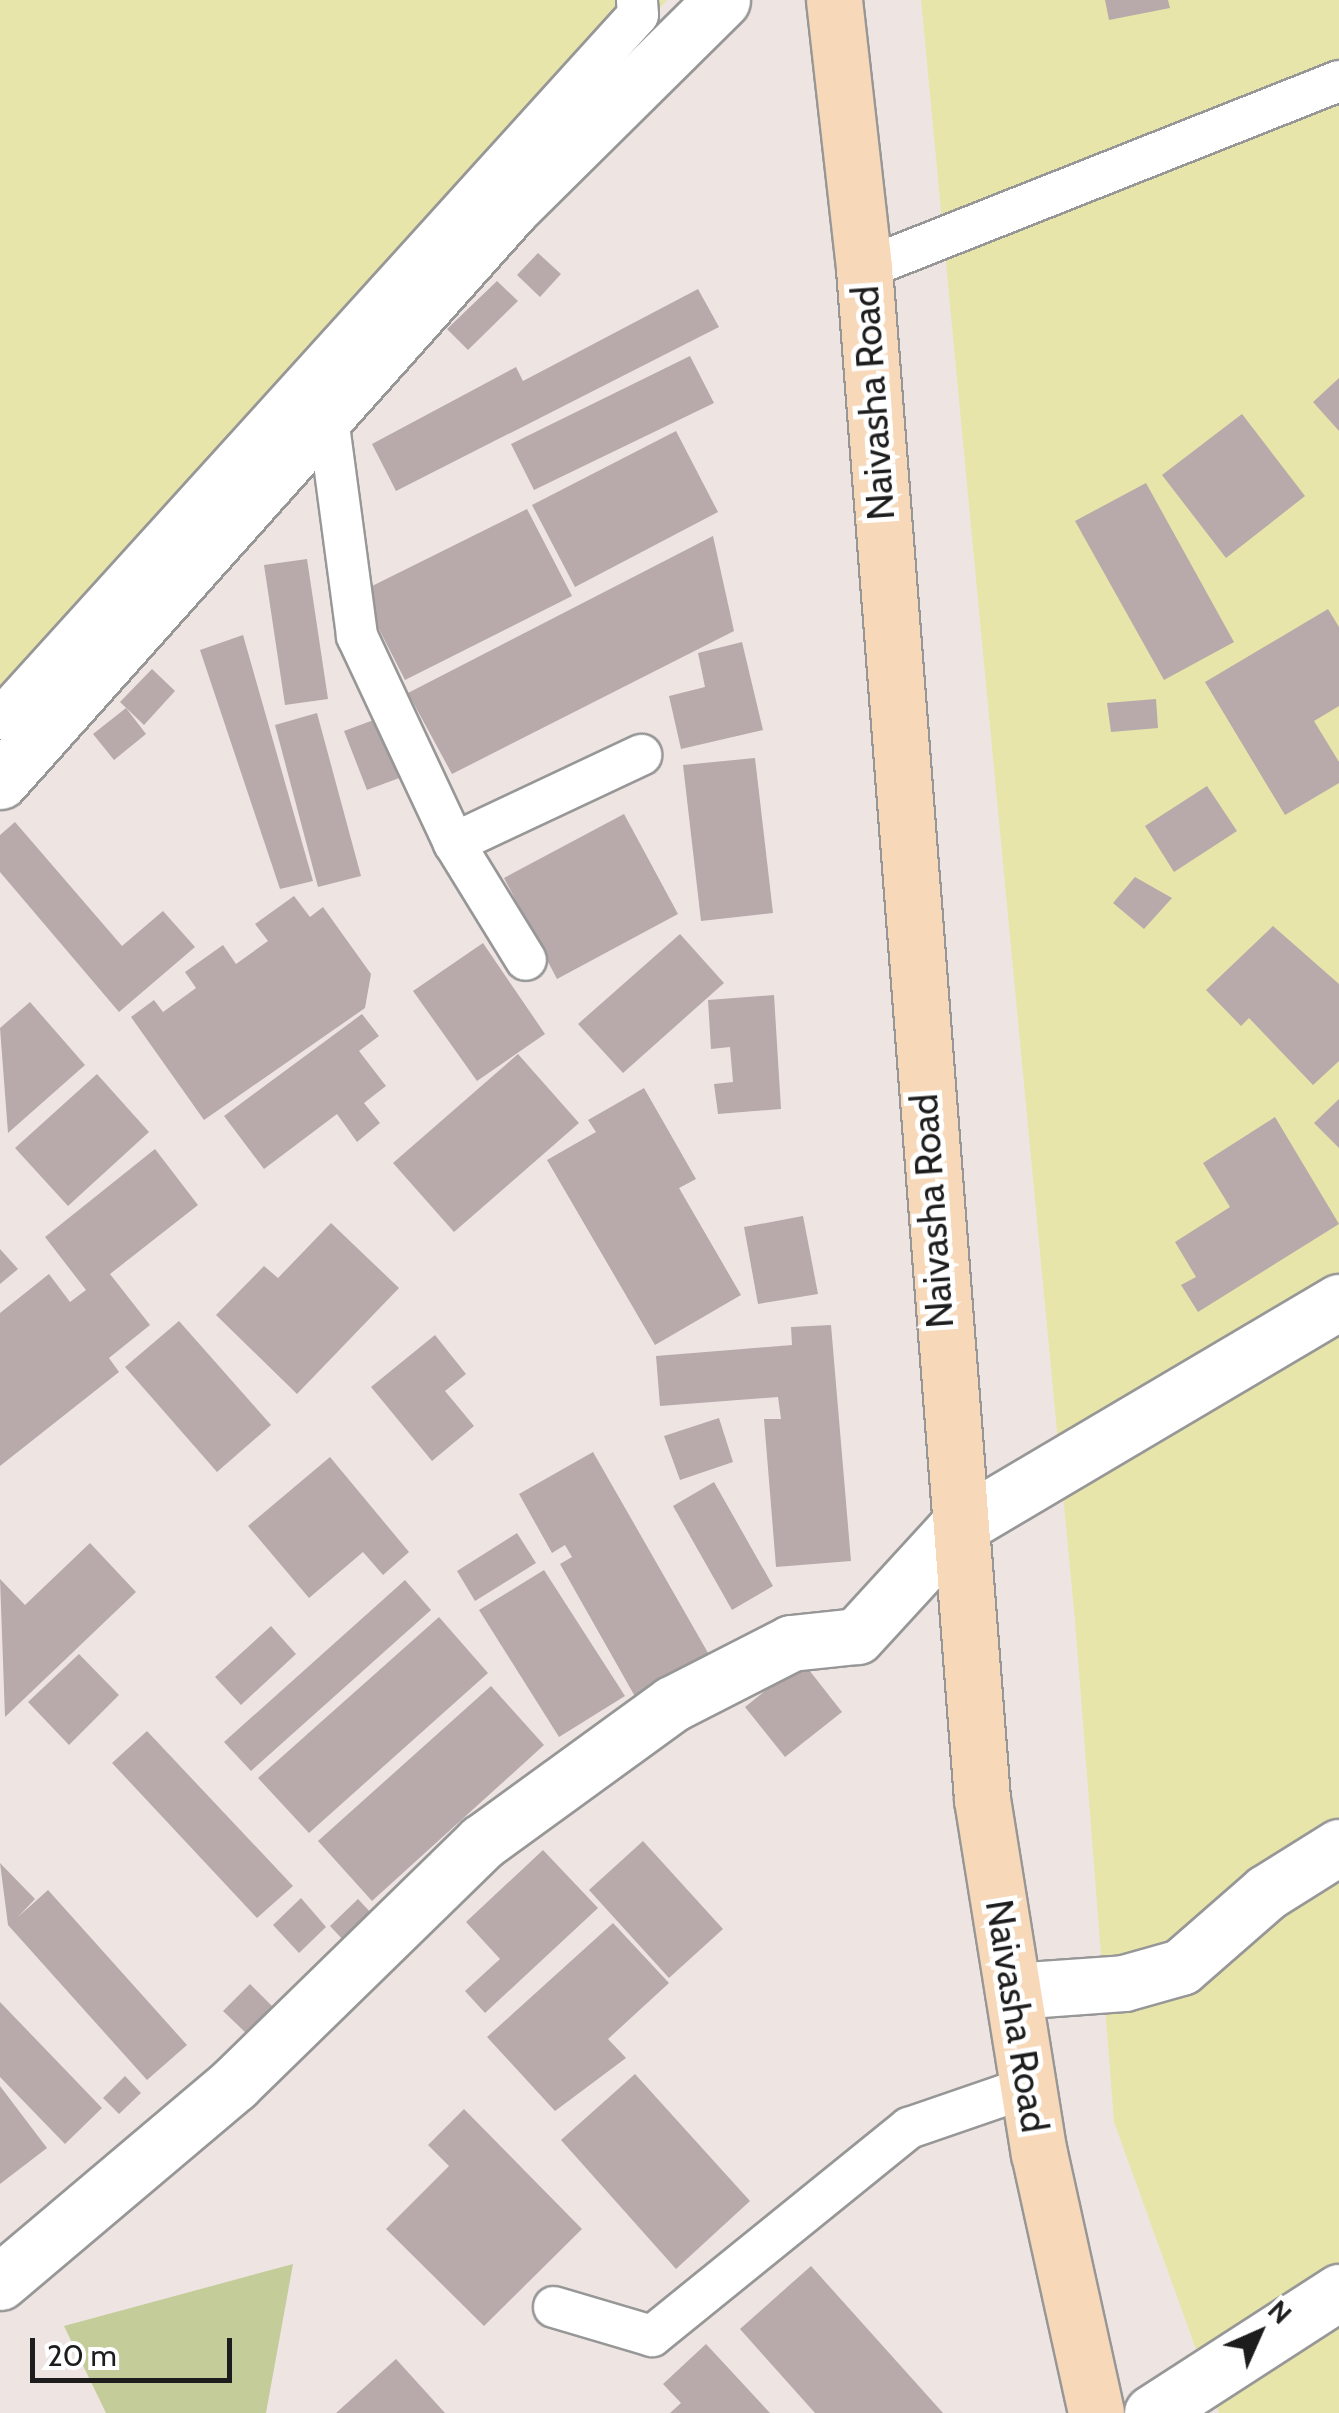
<!DOCTYPE html>
<html>
<head>
<meta charset="utf-8">
<style>
	body { margin:0 }
	#map { position:relative; width:1339px; height:2413px; overflow:hidden; background:#eee5e3; font-family:Cabin,sans-serif }
	div>[style] { position:absolute }
	[style*='--x'] { left:calc(var(--x)*1px); top:calc(var(--y)*1px); width:calc(var(--w)*1px); rotate:calc(var(--a)*1deg) }
	.grass>* { inset:0; background:#e7e5aa }
	.forest>* { inset:0; background:#c4cc99 }
	.building>* { inset:0; background:#b8a9ab }
	.roads { filter:drop-shadow(2px 0 #979797) drop-shadow(-2px 0 #979797) drop-shadow(0 2px #979797) drop-shadow(0 -2px #979797) }
	.lane>* { height:40px; margin:-20px; padding:0 20px; transform-origin:20px; border-radius:20px; background:#fff }
	.street>* { height:55px; margin:-27.5px; padding:0 27.5px; transform-origin:27.5px; border-radius:27.5px; background:#fff }
	.secondary>* { height:55px; margin:-27.5px; padding:0 27.5px; transform-origin:27.5px; border-radius:27.5px; background:#f7d8b8 }
	span { translate:-50% -50%; white-space:nowrap; text-align:center; line-height:1.15; -webkit-text-stroke:10px #fff; paint-order:stroke }
	.street-label { font-size:38px; color:#1d1d1d }
	.north { position:absolute; left:1209px; top:2283px; width:100px; height:100px; -webkit-text-stroke:8px #fff; paint-order:stroke; rotate:45deg; font-size:28px; font-weight:700; line-height:40px; text-align:center; color:#1d1d1d }
	.north::after { content:''; display:block; margin:auto; width:35px; height:45px; background:#1d1d1d; clip-path:polygon(50% 0,100% 100%,50% 72%,0 100%) }
	.scale { position:absolute; left:30px; top:2338px; width:202px; height:45px; box-sizing:border-box; border:5px solid #1d1d1d; border-top:0; padding-left:12px; font-size:30px; line-height:35px; white-space:nowrap; color:#1d1d1d; -webkit-text-stroke:8px #fff; paint-order:stroke }
</style>
</head>
<body>
<div id="map">
	<div class="grass">
		<i style="clip-path:polygon(0 0,667px 0,0 741px)"></i>
		<i style="clip-path:polygon(921px 0,1339px 0,1339px 2413px,1219px 2413px,1114px 2122px,1075px 1621px)"></i>
	</div>
	<div class="forest">
		<i style="clip-path:polygon(293px 2264px,266px 2413px,106px 2413px,64px 2326px)"></i>
	</div>
	<div class="building">
		<i style="clip-path:polygon(1105px 0,1168px 0,1170px 8px,1109px 20px)"></i>
		<i style="clip-path:polygon(538px 253px,561px 274px,540px 297px,517px 275px)"></i>
		<i style="clip-path:polygon(497px 281px,518px 301px,468px 350px,447px 329px)"></i>
		<i style="clip-path:polygon(698px 289px,719px 327px,396px 491px,372px 444px,516px 367px,523px 381px)"></i>
		<i style="clip-path:polygon(690px 356px,714px 403px,534px 490px,511px 444px)"></i>
		<i style="clip-path:polygon(1339px 378px,1339px 431px,1313px 402px)"></i>
		<i style="clip-path:polygon(1242px 414px,1305px 496px,1226px 558px,1162px 475px)"></i>
		<i style="clip-path:polygon(676px 431px,718px 512px,575px 587px,532px 505px)"></i>
		<i style="clip-path:polygon(1146px 483px,1234px 642px,1164px 680px,1075px 521px)"></i>
		<i style="clip-path:polygon(527px 509px,572px 596px,405px 680px,360px 592px)"></i>
		<i style="clip-path:polygon(713px 536px,734px 631px,452px 774px,408px 693px)"></i>
		<i style="clip-path:polygon(307px 559px,328px 699px,285px 705px,264px 565px)"></i>
		<i style="clip-path:polygon(1328px 609px,1339px 627px,1339px 706px,1314px 721px,1339px 762px,1339px 783px,1285px 815px,1205px 682px)"></i>
		<i style="clip-path:polygon(243px 635px,313px 881px,280px 889px,200px 650px)"></i>
		<i style="clip-path:polygon(742px 642px,763px 730px,681px 749px,669px 696px,705px 687px,698px 653px)"></i>
		<i style="clip-path:polygon(152px 669px,175px 691px,144px 725px,120px 702px)"></i>
		<i style="clip-path:polygon(1156px 699px,1158px 728px,1111px 732px,1107px 703px)"></i>
		<i style="clip-path:polygon(126px 708px,146px 734px,114px 760px,93px 734px)"></i>
		<i style="clip-path:polygon(317px 713px,361px 876px,318px 887px,275px 725px)"></i>
		<i style="clip-path:polygon(387px 715px,410px 774px,367px 790px,344px 731px)"></i>
		<i style="clip-path:polygon(755px 758px,773px 913px,701px 921px,683px 765px)"></i>
		<i style="clip-path:polygon(1207px 786px,1237px 831px,1174px 872px,1145px 826px)"></i>
		<i style="clip-path:polygon(624px 814px,678px 914px,557px 979px,504px 878px)"></i>
		<i style="clip-path:polygon(15px 822px,122px 946px,163px 911px,195px 947px,119px 1012px,0 872px,0 835px)"></i>
		<i style="clip-path:polygon(1135px 877px,1172px 898px,1144px 929px,1113px 903px)"></i>
		<i style="clip-path:polygon(294px 896px,310px 917px,323px 907px,371px 974px,365px 1008px,204px 1120px,131px 1017px,154px 1000px,163px 1012px,196px 988px,185px 972px,223px 945px,236px 964px,268px 941px,255px 924px)"></i>
		<i style="clip-path:polygon(1273px 926px,1339px 984px,1339px 1061px,1313px 1085px,1249px 1018px,1241px 1026px,1206px 990px)"></i>
		<i style="clip-path:polygon(680px 934px,724px 983px,623px 1073px,578px 1024px)"></i>
		<i style="clip-path:polygon(483px 943px,545px 1034px,477px 1081px,413px 991px)"></i>
		<i style="clip-path:polygon(774px 995px,781px 1109px,718px 1114px,714px 1084px,733px 1082px,730px 1047px,711px 1049px,708px 1000px)"></i>
		<i style="clip-path:polygon(30px 1002px,85px 1065px,8px 1133px,0 1028px)"></i>
		<i style="clip-path:polygon(362px 1014px,379px 1036px,359px 1051px,386px 1086px,364px 1103px,380px 1123px,357px 1142px,337px 1114px,264px 1169px,224px 1116px)"></i>
		<i style="clip-path:polygon(518px 1054px,579px 1123px,454px 1232px,393px 1163px)"></i>
		<i style="clip-path:polygon(97px 1074px,149px 1132px,68px 1206px,15px 1148px)"></i>
		<i style="clip-path:polygon(644px 1088px,696px 1179px,679px 1188px,741px 1295px,655px 1345px,547px 1160px,596px 1132px,588px 1120px)"></i>
		<i style="clip-path:polygon(1339px 1099px,1339px 1148px,1314px 1123px)"></i>
		<i style="clip-path:polygon(1275px 1117px,1339px 1224px,1198px 1312px,1181px 1285px,1196px 1277px,1175px 1242px,1230px 1207px,1203px 1163px)"></i>
		<i style="clip-path:polygon(155px 1149px,198px 1205px,110px 1274px,150px 1325px,109px 1358px,119px 1372px,0 1466px,0 1313px,49px 1274px,70px 1302px,86px 1290px,45px 1237px)"></i>
		<i style="clip-path:polygon(803px 1216px,818px 1294px,758px 1304px,744px 1227px)"></i>
		<i style="clip-path:polygon(331px 1223px,399px 1288px,297px 1394px,216px 1315px,264px 1266px,278px 1278px)"></i>
		<i style="clip-path:polygon(0 1249px,18px 1269px,0 1284px)"></i>
		<i style="clip-path:polygon(179px 1321px,271px 1425px,217px 1472px,125px 1367px)"></i>
		<i style="clip-path:polygon(831px 1325px,851px 1561px,776px 1567px,764px 1419px,781px 1419px,778px 1397px,660px 1406px,656px 1356px,792px 1345px,791px 1327px)"></i>
		<i style="clip-path:polygon(435px 1335px,466px 1374px,445px 1391px,474px 1426px,432px 1461px,371px 1387px)"></i>
		<i style="clip-path:polygon(719px 1418px,733px 1462px,680px 1480px,664px 1436px)"></i>
		<i style="clip-path:polygon(593px 1452px,711px 1658px,637px 1700px,560px 1564px,572px 1557px,565px 1545px,552px 1553px,519px 1494px)"></i>
		<i style="clip-path:polygon(330px 1457px,409px 1552px,383px 1575px,363px 1552px,309px 1598px,248px 1526px)"></i>
		<i style="clip-path:polygon(714px 1482px,773px 1586px,732px 1610px,673px 1506px)"></i>
		<i style="clip-path:polygon(517px 1533px,536px 1563px,475px 1601px,457px 1571px)"></i>
		<i style="clip-path:polygon(90px 1543px,136px 1592px,5px 1717px,0 1579px,25px 1605px)"></i>
		<i style="clip-path:polygon(544px 1570px,625px 1696px,559px 1737px,479px 1610px)"></i>
		<i style="clip-path:polygon(405px 1580px,431px 1610px,251px 1771px,224px 1742px)"></i>
		<i style="clip-path:polygon(439px 1617px,488px 1673px,309px 1833px,258px 1778px)"></i>
		<i style="clip-path:polygon(271px 1626px,296px 1654px,241px 1705px,215px 1677px)"></i>
		<i style="clip-path:polygon(79px 1654px,119px 1695px,69px 1745px,28px 1702px)"></i>
		<i style="clip-path:polygon(802px 1661px,842px 1712px,785px 1757px,745px 1707px)"></i>
		<i style="clip-path:polygon(491px 1686px,544px 1745px,372px 1901px,318px 1841px)"></i>
		<i style="clip-path:polygon(147px 1731px,293px 1886px,257px 1918px,112px 1763px)"></i>
		<i style="clip-path:polygon(643px 1841px,723px 1929px,669px 1978px,589px 1890px)"></i>
		<i style="clip-path:polygon(543px 1850px,598px 1908px,485px 2013px,465px 1991px,500px 1959px,466px 1922px)"></i>
		<i style="clip-path:polygon(0 1863px,35px 1899px,18px 1917px,48px 1890px,187px 2045px,147px 2080px,8px 1925px)"></i>
		<i style="clip-path:polygon(301px 1898px,326px 1927px,299px 1953px,273px 1925px)"></i>
		<i style="clip-path:polygon(358px 1899px,373px 1915px,345px 1942px,330px 1926px)"></i>
		<i style="clip-path:polygon(613px 1923px,669px 1983px,608px 2039px,626px 2058px,555px 2111px,487px 2037px)"></i>
		<i style="clip-path:polygon(250px 1984px,273px 2007px,246px 2033px,223px 2011px)"></i>
		<i style="clip-path:polygon(0 2002px,102px 2108px,65px 2144px,0 2077px)"></i>
		<i style="clip-path:polygon(635px 2074px,750px 2201px,676px 2269px,561px 2140px)"></i>
		<i style="clip-path:polygon(125px 2076px,141px 2093px,119px 2114px,103px 2098px)"></i>
		<i style="clip-path:polygon(0 2086px,47px 2148px,0 2184px)"></i>
		<i style="clip-path:polygon(464px 2109px,582px 2229px,484px 2326px,386px 2229px,449px 2166px,428px 2145px)"></i>
		<i style="clip-path:polygon(811px 2266px,943px 2413px,815px 2413px,740px 2329px)"></i>
		<i style="clip-path:polygon(706px 2344px,770px 2413px,670px 2413px,681px 2403px,663px 2384px)"></i>
		<i style="clip-path:polygon(396px 2359px,445px 2413px,336px 2413px)"></i>
	</div>
	<div class="roads">
		<div class="lane">
			<i style="--x:864;--y:269;--w:511;--a:-21.59"></i>
			<i style="--x:328;--y:418;--w:220;--a:82.4"></i>
			<i style="--x:357;--y:636;--w:229;--a:64.9"></i>
			<i style="--x:454;--y:843;--w:137;--a:58.4"></i>
			<i style="--x:0;--y:719;--w:950;--a:-47.82"></i>
			<i style="--x:638;--y:15;--w:15;--a:-94"></i>
			<i style="--x:454;--y:843;--w:207;--a:-25.2"></i>
			<i style="--x:554;--y:2307;--w:102;--a:16.5"></i>
			<i style="--x:652;--y:2336;--w:331;--a:-39"></i>
			<i style="--x:909;--y:2128;--w:126;--a:-19"></i>
		</div>
		<div class="street">
			<i style="--x:0;--y:781;--w:770;--a:-48.21"></i>
			<i style="--x:513;--y:207;--w:294;--a:-44.7"></i>
			<i style="--x:1013;--y:1991;--w:111;--a:-4.1"></i>
			<i style="--x:1124;--y:1983;--w:59;--a:-15.7"></i>
			<i style="--x:1181;--y:1967;--w:114;--a:-41.1"></i>
			<i style="--x:1267;--y:1892;--w:85;--a:-32"></i>
			<i style="--x:0;--y:2282;--w:307;--a:-40.2"></i>
			<i style="--x:234;--y:2084;--w:347;--a:-44.3"></i>
			<i style="--x:482;--y:1842;--w:235;--a:-36"></i>
			<i style="--x:672;--y:1704;--w:134;--a:-27.1"></i>
			<i style="--x:791;--y:1643;--w:66;--a:-6.1"></i>
			<i style="--x:857;--y:1636;--w:145;--a:-47.5"></i>
			<i style="--x:955;--y:1529;--w:446;--a:-30.6"></i>
			<i style="--x:1152;--y:2413;--w:223;--a:-32.9"></i>
		</div>
		<div class="secondary">
			<i style="--x:834;--y:0;--w:271;--a:83.6"></i>
			<i style="--x:864;--y:269;--w:1535;--a:85.59"></i>
			<i style="--x:982;--y:1799;--w:359;--a:80.9"></i>
			<i style="--x:1039;--y:2153;--w:266;--a:77.6"></i>
		</div>
	</div>
	<div class="street-label">
		<span style="left:873px;top:403px;rotate:-94deg">Naivasha Road</span>
		<span style="left:932px;top:1211px;rotate:-94deg">Naivasha Road</span>
		<span style="left:1017px;top:2016px;rotate:81deg">Naivasha Road</span>
	</div>
	<div class="north">N</div>
	<div class="scale">20 m</div>
</div>
</body>
</html>
